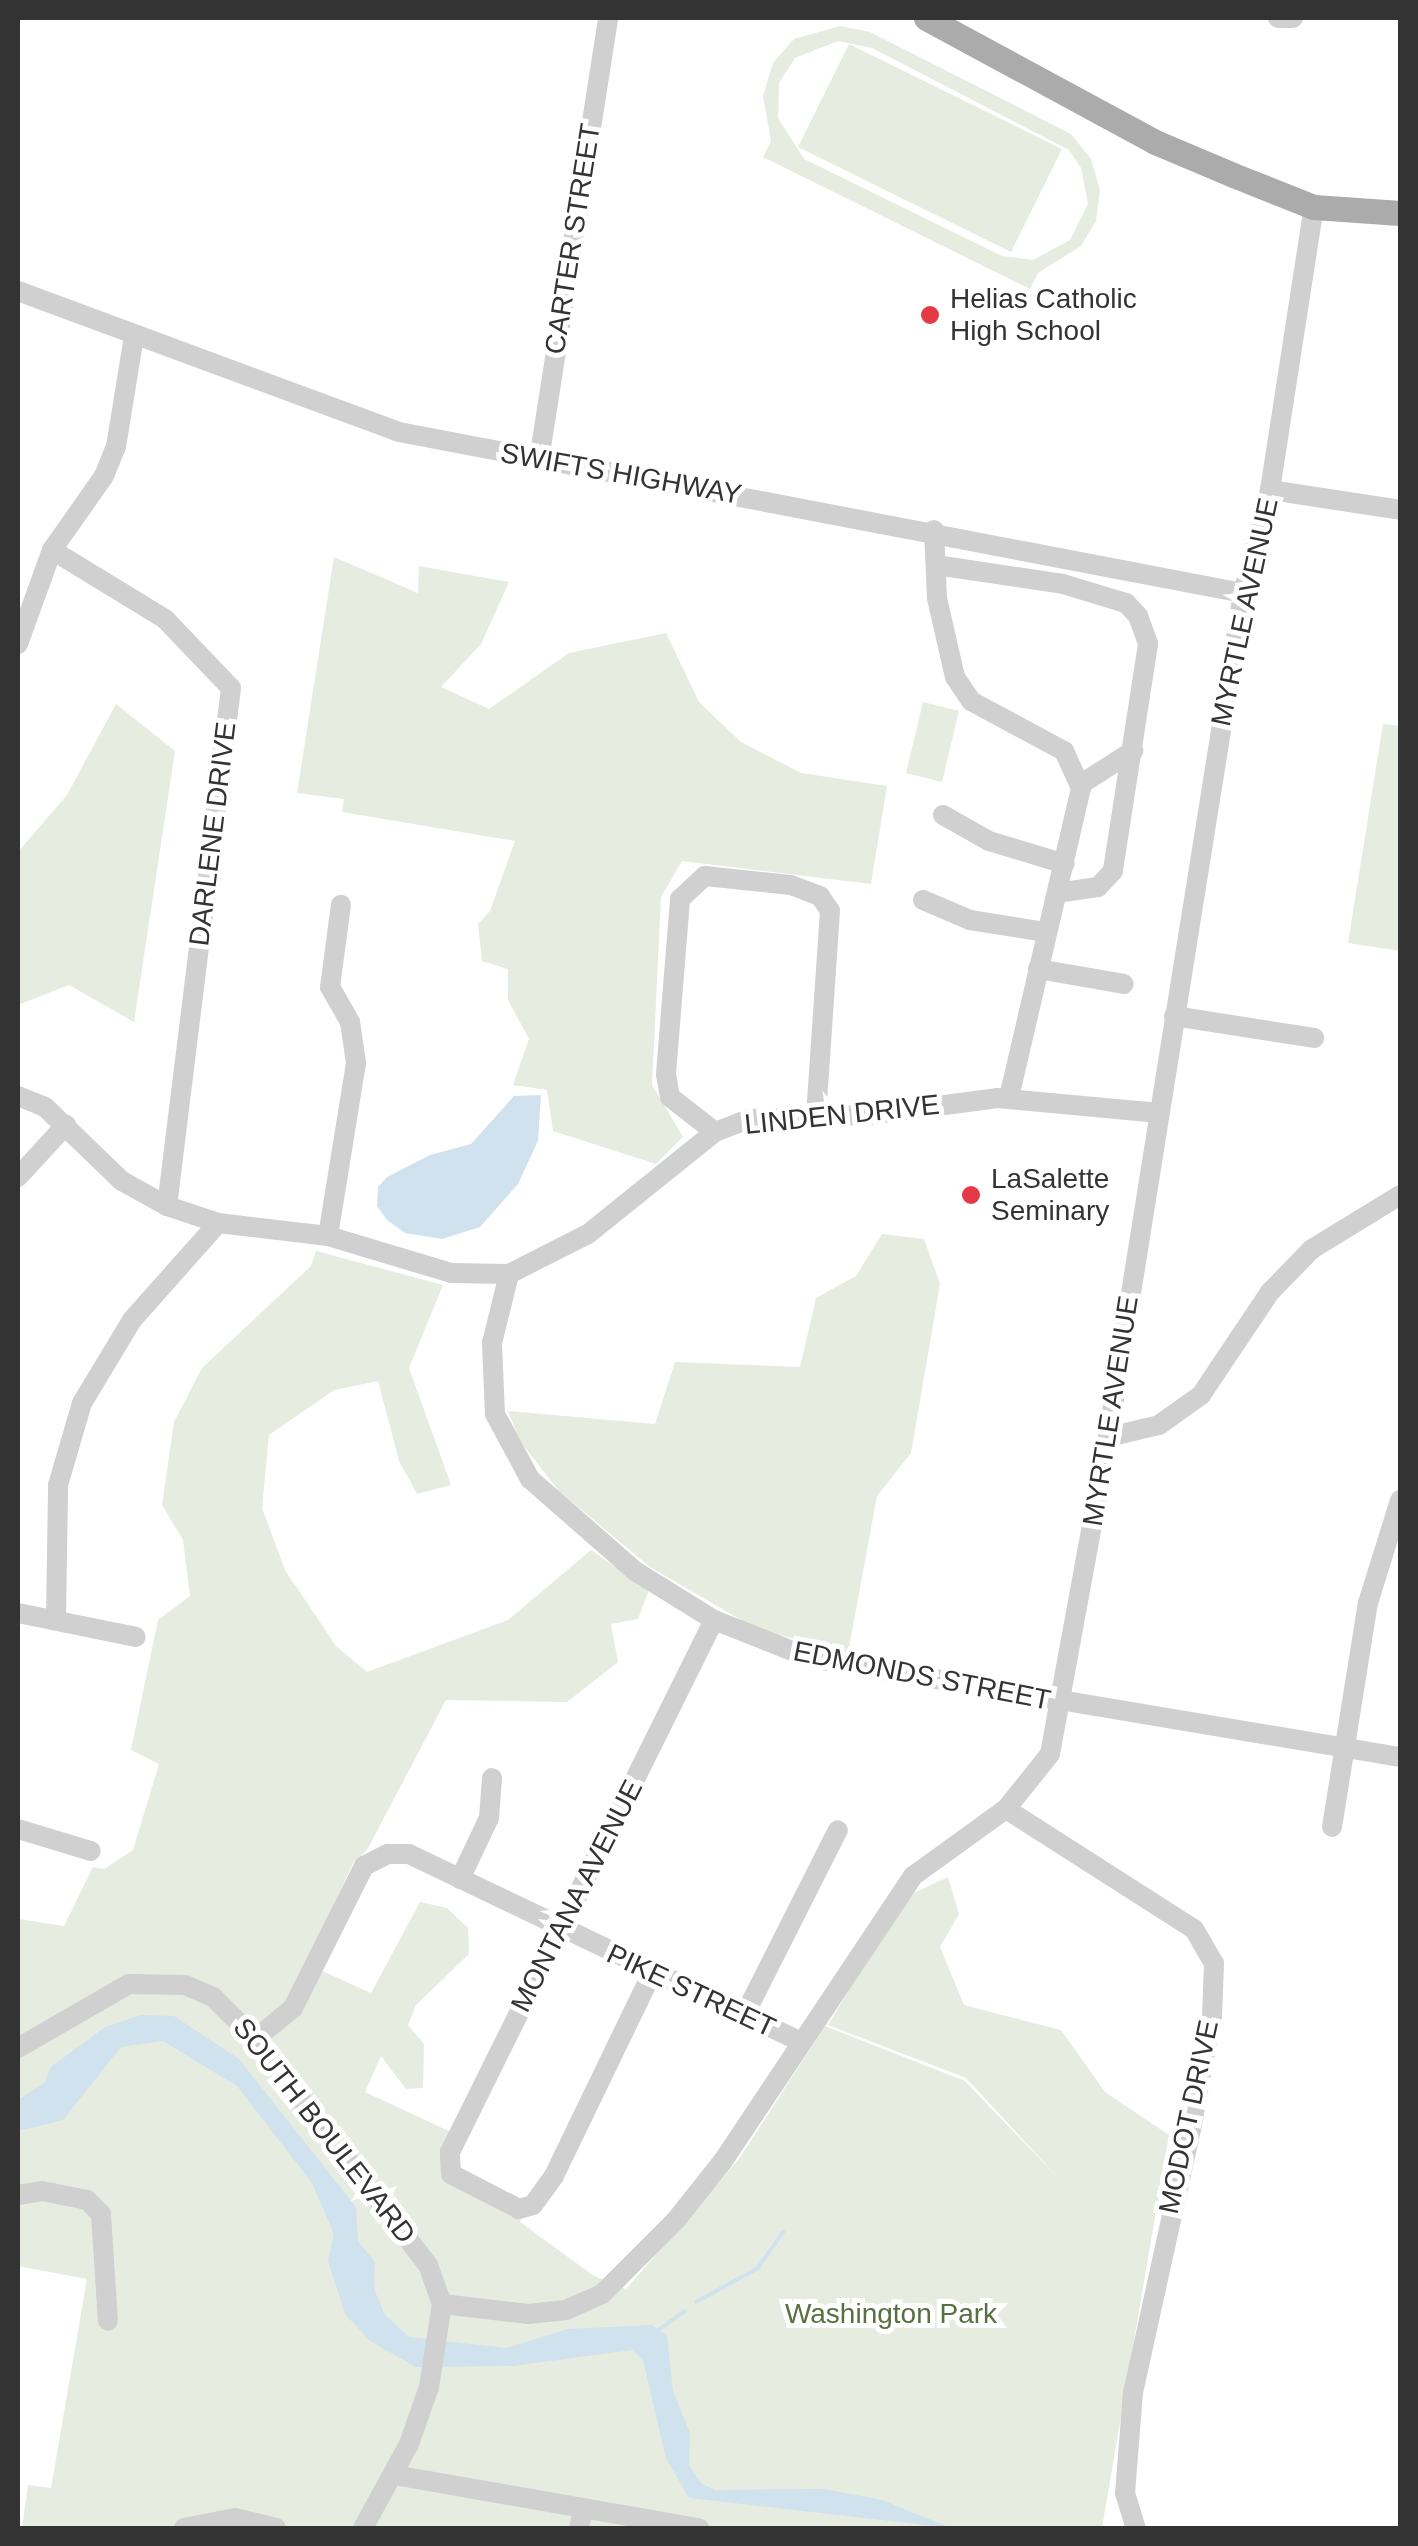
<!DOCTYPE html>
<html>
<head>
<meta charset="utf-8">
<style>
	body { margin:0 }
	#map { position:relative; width:1418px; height:2546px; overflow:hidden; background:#fff; font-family:Helvetica,sans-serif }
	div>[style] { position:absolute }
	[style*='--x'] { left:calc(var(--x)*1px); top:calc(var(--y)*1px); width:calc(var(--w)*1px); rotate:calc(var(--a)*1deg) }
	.green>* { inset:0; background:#e6ecdf }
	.water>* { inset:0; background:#cfe2ee }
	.stream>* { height:4px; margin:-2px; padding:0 2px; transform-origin:2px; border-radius:2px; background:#cfe2ee }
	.minor>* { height:20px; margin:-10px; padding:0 10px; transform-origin:10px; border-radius:10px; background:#d0d0d0 }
	.major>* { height:25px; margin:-12.5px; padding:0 12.5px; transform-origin:12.5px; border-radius:12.5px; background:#ababab }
	.dots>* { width:28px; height:28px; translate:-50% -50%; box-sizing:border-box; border:5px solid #fff; border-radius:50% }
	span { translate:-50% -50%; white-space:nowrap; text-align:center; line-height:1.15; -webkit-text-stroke:10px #fff; paint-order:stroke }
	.street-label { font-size:28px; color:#333 }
	.poi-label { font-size:28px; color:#333 }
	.left { translate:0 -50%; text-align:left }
	.park-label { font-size:28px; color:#56703f }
	.frame { position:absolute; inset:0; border:20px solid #333; pointer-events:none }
</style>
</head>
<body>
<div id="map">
	<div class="green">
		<i style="clip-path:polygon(evenodd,840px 26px,870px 32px,1071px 134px,1091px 159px,1100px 190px,1096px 221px,1081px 246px,1038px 273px,1030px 289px,763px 157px,771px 141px,763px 96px,773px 63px,794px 39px,840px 26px,838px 41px,872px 48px,1069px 150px,1081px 168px,1088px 204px,1070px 240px,1033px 260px,1002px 256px,804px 159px,778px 118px,779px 83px,795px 58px,838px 41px)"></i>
		<i style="clip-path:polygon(849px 44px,1062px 149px,1011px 252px,798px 147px)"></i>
		<i style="clip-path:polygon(334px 557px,418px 593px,419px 566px,509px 582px,481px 644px,441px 687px,489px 709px,569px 653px,666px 633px,699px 702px,741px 742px,801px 773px,887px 786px,871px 884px,682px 861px,661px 897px,652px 1085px,683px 1137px,656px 1164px,553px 1131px,547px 1090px,513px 1085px,529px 1039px,508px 1000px,508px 969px,482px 961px,478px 924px,490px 911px,515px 841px,342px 812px,344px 799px,297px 793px)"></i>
		<i style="clip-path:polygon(923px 702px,959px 711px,942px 782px,906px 773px)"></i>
		<i style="clip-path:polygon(116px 704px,175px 751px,134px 1022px,69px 985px,18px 1005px,18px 852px,67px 795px)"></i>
		<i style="clip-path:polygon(1383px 724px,1400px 726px,1400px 951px,1348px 943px)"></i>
		<i style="clip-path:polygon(882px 1234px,924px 1239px,940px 1284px,911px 1453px,877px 1496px,848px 1653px,755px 1628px,650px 1567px,559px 1491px,520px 1441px,508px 1411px,655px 1424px,675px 1362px,800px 1367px,816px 1298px,856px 1276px)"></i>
		<i style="clip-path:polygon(316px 1251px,443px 1285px,409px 1368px,451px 1485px,417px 1494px,399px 1461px,378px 1381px,334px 1390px,269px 1435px,262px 1508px,285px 1570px,336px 1646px,367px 1672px,508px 1620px,591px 1550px,649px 1590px,638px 1619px,611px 1624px,618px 1662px,567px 1702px,446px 1700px,367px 1850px,353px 1863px,307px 1964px,371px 1993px,420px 1902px,447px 1908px,468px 1928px,469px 1954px,416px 2005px,408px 2025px,424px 2044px,423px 2088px,406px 2089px,381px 2056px,365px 2092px,451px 2132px,446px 2165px,522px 2216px,520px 2222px,594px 2276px,626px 2289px,739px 2159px,825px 2026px,965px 2081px,1064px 2184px,966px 2078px,828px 2025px,905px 1897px,948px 1877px,959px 1914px,940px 1947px,964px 2005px,1061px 2030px,1105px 2092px,1169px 2135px,1102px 2528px,22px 2528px,28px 2485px,51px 2488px,87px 2279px,18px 2266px,18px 1919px,64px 1926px,93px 1867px,104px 1869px,133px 1850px,159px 1764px,131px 1750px,158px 1620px,190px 1596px,183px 1540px,162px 1505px,174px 1422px,202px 1368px,311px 1266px)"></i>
	</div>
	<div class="water">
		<i style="clip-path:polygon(541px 1095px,538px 1141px,518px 1184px,480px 1227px,442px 1239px,405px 1233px,387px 1220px,377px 1206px,378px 1187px,387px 1177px,430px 1155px,471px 1144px,514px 1096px)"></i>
		<i style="clip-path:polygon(140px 2015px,174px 2016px,239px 2059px,356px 2207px,358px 2241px,375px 2262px,374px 2289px,385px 2315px,409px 2337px,506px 2348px,568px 2329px,651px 2325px,667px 2335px,673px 2391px,690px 2433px,689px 2465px,701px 2483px,715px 2490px,824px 2489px,882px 2500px,951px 2528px,689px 2498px,666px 2458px,643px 2360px,632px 2350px,513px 2366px,416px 2367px,370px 2341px,345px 2314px,328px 2261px,334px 2234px,312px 2183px,237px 2086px,163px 2041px,121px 2047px,63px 2120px,18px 2131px,18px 2100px,44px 2083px,51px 2067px,105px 2027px)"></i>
	</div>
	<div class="stream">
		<i style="--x:696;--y:2302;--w:71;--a:-28.7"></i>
		<i style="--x:758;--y:2268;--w:44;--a:-55.2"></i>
		<i style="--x:657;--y:2331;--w:34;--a:-36"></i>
	</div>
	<div class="minor">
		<i style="--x:1278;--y:18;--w:15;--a:0"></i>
		<i style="--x:18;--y:291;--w:406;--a:20.3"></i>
		<i style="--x:399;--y:432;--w:859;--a:10.8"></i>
		<i style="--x:539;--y:460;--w:447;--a:-81.1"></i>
		<i style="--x:1270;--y:490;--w:132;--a:8.7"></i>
		<i style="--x:934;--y:530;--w:68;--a:87.5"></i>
		<i style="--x:937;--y:598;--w:81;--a:77.2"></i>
		<i style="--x:955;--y:677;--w:29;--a:56"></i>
		<i style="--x:971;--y:701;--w:106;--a:28.3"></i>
		<i style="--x:1064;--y:751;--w:41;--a:65.3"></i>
		<i style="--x:1081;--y:788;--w:318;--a:103.1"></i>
		<i style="--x:52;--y:550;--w:132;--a:31.4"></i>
		<i style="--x:165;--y:619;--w:95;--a:46.3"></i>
		<i style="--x:231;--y:688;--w:522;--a:97.04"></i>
		<i style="--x:936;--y:565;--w:128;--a:8.5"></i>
		<i style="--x:1063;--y:584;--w:66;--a:16.8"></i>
		<i style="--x:1126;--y:603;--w:18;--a:47"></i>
		<i style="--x:1138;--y:616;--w:30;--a:70"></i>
		<i style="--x:1148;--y:644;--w:230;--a:98.8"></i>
		<i style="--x:1113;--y:871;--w:22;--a:133"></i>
		<i style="--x:1098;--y:887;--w:41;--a:171.7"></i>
		<i style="--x:18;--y:644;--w:100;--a:-70.1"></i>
		<i style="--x:52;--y:550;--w:90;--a:-54.9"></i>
		<i style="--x:104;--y:476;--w:31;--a:-68"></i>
		<i style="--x:116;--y:447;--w:112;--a:-80.8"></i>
		<i style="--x:1081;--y:784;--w:62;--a:-32.4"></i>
		<i style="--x:943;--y:815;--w:53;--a:29.5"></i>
		<i style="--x:989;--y:841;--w:79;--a:16.8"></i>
		<i style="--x:923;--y:900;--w:51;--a:23.1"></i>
		<i style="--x:970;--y:920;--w:77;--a:9"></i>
		<i style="--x:1038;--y:969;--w:87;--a:9.9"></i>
		<i style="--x:1174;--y:1016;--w:142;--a:8.9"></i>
		<i style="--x:18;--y:1096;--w:29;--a:22"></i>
		<i style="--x:45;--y:1107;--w:107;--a:43.9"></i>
		<i style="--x:122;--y:1181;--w:51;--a:29.1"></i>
		<i style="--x:167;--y:1206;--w:54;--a:18.4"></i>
		<i style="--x:218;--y:1223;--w:111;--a:6.7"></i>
		<i style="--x:328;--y:1236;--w:128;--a:16.7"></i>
		<i style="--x:451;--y:1273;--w:58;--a:1"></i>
		<i style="--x:509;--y:1274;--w:89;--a:-26.9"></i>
		<i style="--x:588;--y:1234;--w:163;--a:-38.8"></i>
		<i style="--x:715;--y:1132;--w:36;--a:-21"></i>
		<i style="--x:749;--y:1119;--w:120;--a:-1.9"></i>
		<i style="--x:869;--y:1115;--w:130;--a:-7.5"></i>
		<i style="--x:998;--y:1098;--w:162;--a:5.3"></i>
		<i style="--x:715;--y:1132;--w:57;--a:-142.1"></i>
		<i style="--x:670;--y:1097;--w:23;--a:-100"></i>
		<i style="--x:666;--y:1074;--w:176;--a:-85.4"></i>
		<i style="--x:680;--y:899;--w:34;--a:-43"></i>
		<i style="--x:705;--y:876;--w:86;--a:6"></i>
		<i style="--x:791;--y:885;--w:31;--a:21"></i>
		<i style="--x:820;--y:896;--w:18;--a:56"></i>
		<i style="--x:830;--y:911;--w:205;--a:93.9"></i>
		<i style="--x:18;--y:1177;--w:71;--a:-47.3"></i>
		<i style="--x:328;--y:1236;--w:175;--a:-80.8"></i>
		<i style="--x:356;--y:1063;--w:41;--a:-98.3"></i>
		<i style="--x:350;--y:1022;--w:40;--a:-119.7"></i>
		<i style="--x:330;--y:987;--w:83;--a:-82.4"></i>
		<i style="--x:509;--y:1274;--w:71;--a:103.8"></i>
		<i style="--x:492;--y:1343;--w:71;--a:87.6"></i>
		<i style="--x:495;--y:1414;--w:74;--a:61.7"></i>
		<i style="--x:530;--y:1479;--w:140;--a:41.2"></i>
		<i style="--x:635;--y:1571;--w:93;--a:31.8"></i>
		<i style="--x:714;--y:1620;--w:103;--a:21.6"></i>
		<i style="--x:810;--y:1658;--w:598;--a:9.53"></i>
		<i style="--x:1108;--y:1437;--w:52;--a:-13.2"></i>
		<i style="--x:1159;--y:1425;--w:52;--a:-35.5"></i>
		<i style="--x:1201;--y:1395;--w:124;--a:-56.2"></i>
		<i style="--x:1270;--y:1292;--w:60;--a:-45.7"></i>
		<i style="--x:1312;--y:1249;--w:103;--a:-31.5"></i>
		<i style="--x:18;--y:1613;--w:120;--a:11.5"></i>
		<i style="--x:56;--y:1618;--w:133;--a:-89.1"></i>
		<i style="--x:58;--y:1485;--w:85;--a:-73.7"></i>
		<i style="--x:82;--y:1403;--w:97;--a:-58.9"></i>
		<i style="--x:132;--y:1320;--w:130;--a:-48.4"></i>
		<i style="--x:1006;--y:1809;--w:223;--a:32.6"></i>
		<i style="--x:1194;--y:1929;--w:39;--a:60"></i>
		<i style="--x:1214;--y:1963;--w:54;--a:92.1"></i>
		<i style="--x:1212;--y:2017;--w:114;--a:100.6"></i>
		<i style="--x:1191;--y:2129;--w:269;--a:102.4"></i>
		<i style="--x:1133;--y:2392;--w:101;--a:94.5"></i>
		<i style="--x:1125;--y:2493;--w:37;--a:73"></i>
		<i style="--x:1332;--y:1827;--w:227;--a:-80.9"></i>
		<i style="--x:1368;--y:1603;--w:108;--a:-72.7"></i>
		<i style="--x:18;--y:1829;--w:76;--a:16.8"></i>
		<i style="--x:460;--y:1879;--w:68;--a:-64.6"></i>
		<i style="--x:489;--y:1818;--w:40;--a:-85.7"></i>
		<i style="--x:652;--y:1973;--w:225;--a:115.8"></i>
		<i style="--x:554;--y:2176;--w:36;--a:126"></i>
		<i style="--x:533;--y:2205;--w:15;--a:164"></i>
		<i style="--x:519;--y:2209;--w:76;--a:-152.8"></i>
		<i style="--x:451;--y:2174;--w:22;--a:-93"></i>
		<i style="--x:450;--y:2152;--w:594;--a:-63.61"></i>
		<i style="--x:744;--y:2016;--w:208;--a:-63.2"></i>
		<i style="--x:255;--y:2039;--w:49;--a:-39.2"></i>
		<i style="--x:293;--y:2008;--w:159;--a:-63.4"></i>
		<i style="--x:364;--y:1866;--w:27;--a:-27"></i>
		<i style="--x:388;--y:1854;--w:21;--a:0"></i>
		<i style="--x:409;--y:1854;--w:435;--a:25.6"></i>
		<i style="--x:18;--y:2048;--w:128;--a:-30"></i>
		<i style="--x:129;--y:1984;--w:56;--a:1"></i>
		<i style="--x:185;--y:1985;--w:30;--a:23"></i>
		<i style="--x:213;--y:1997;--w:59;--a:45"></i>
		<i style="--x:255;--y:2039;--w:285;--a:52.6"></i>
		<i style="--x:428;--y:2265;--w:41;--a:70.3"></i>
		<i style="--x:442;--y:2304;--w:84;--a:98.9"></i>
		<i style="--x:429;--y:2387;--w:60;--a:109.3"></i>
		<i style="--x:409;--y:2444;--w:96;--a:118.7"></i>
		<i style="--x:18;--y:2195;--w:24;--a:-9"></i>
		<i style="--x:42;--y:2191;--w:46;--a:11.3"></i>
		<i style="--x:87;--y:2200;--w:20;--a:45"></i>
		<i style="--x:101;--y:2214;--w:107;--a:86.3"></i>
		<i style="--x:442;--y:2304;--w:87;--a:6.6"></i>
		<i style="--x:528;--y:2314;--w:38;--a:-6"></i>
		<i style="--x:566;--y:2310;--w:39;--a:-24"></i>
		<i style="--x:602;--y:2294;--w:105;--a:-45"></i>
		<i style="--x:676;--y:2220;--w:75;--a:-51.5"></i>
		<i style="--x:723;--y:2161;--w:343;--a:-56.3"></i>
		<i style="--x:913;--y:1876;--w:115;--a:-35.8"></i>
		<i style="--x:1006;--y:1809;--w:70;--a:-51.3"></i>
		<i style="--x:1050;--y:1754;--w:322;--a:-79.6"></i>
		<i style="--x:1108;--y:1437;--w:855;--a:-80.91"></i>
		<i style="--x:1243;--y:593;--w:106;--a:-75.3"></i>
		<i style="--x:1270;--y:490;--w:286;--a:-81.2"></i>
		<i style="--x:394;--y:2475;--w:310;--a:9.9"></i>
		<i style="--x:184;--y:2528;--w:52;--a:-11.1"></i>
		<i style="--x:235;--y:2518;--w:42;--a:13.7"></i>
		<i style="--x:579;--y:2528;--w:19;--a:-78"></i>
	</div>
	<div class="major">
		<i style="--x:926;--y:18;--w:260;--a:28.4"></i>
		<i style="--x:1155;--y:142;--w:85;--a:22.9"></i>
		<i style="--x:1233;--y:175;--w:87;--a:21.6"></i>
		<i style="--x:1314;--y:207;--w:86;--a:4"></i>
	</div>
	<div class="dots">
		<i style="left:930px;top:315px;background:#e63946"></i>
		<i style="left:971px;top:1195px;background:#e63946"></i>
	</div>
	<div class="street-label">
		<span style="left:573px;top:239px;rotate:-81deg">CARTER STREET</span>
		<span style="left:621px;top:474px;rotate:10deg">SWIFTS HIGHWAY</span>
		<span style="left:1245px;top:612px;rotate:-78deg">MYRTLE AVENUE</span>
		<span style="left:213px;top:834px;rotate:-83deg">DARLENE DRIVE</span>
		<span style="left:842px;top:1115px;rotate:-6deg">LINDEN DRIVE</span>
		<span style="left:1111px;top:1411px;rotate:-81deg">MYRTLE AVENUE</span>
		<span style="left:922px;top:1676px;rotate:11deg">EDMONDS STREET</span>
		<span style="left:577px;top:1896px;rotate:-63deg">MONTANA AVENUE</span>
		<span style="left:691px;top:1991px;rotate:25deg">PIKE STREET</span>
		<span style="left:1189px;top:2117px;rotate:-78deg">MODOT DRIVE</span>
		<span style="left:324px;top:2131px;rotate:52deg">SOUTH BOULEVARD</span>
	</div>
	<div class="poi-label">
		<span class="left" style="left:950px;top:315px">Helias Catholic<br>High School</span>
		<span class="left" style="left:991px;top:1195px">LaSalette<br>Seminary</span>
	</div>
	<div class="park-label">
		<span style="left:891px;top:2314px">Washington Park</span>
	</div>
	<div class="frame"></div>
</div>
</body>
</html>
